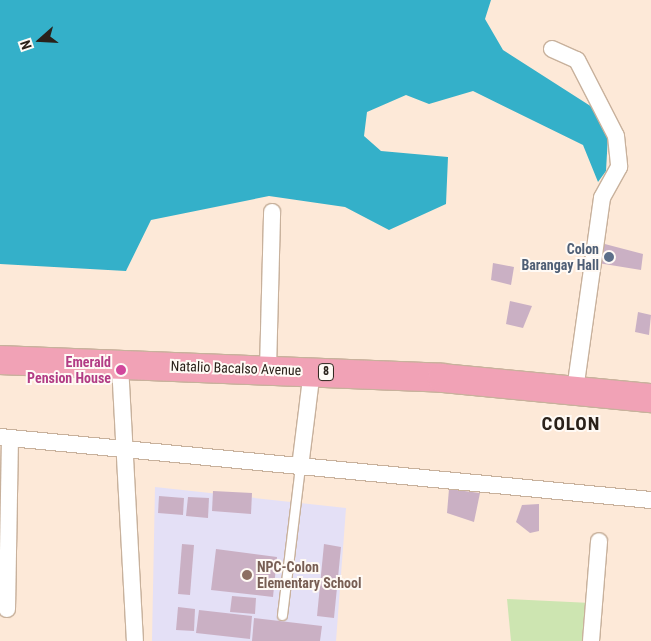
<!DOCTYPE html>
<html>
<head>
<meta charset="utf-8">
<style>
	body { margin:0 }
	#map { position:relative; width:651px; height:641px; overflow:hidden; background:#fde9d8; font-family:"Roboto Condensed",sans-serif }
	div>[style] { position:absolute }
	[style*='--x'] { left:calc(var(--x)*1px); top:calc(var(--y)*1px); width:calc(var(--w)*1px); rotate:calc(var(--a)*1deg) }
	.education>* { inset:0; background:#e4e0f6 }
	.green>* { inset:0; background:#cde5b1 }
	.water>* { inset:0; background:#34b0c9 }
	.building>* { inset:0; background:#cab0c4 }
	.roads { filter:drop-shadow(1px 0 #c8b19c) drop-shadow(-1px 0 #c8b19c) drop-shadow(0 1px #c8b19c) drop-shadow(0 -1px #c8b19c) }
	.lane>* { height:9px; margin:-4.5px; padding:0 4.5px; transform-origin:4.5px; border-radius:4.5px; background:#fff }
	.street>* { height:16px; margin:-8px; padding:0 8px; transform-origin:8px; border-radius:8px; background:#fff }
	.highway>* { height:28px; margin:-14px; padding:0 14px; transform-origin:14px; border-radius:14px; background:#f1a2b6 }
	.dots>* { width:14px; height:14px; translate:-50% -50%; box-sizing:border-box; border:2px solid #fffaf5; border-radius:50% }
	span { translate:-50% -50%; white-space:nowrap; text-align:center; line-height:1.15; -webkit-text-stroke:4px #fffaf5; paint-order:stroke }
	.shield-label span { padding:1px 4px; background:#fffaf5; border:1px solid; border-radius:4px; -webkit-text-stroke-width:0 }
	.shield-label { font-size:12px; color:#2a211a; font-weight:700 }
	.service-label { font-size:14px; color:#4e5e75; font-weight:700 }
	.right { translate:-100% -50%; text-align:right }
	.hotel-label { font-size:14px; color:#b23c85; font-weight:700 }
	.street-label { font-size:14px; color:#2a211a }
	.education-label { font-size:14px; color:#785e54; font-weight:700 }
	.left { translate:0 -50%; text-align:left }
	.district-label { font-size:19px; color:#2a211a; font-weight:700; letter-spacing:1px }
	.north { position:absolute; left:15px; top:15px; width:50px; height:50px; -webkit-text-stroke:4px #fffaf5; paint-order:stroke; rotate:251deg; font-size:14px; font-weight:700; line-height:20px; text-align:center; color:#2a211a }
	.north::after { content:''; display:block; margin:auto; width:18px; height:22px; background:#2a211a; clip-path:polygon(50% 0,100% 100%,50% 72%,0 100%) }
</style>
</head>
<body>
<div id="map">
	<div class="education">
		<i style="clip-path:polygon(155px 487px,346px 508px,336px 641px,152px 641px)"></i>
	</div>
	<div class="green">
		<i style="clip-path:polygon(507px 599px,591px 603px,588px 641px,511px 641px)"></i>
	</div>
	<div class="water">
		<i style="clip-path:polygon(0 0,491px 0,485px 19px,503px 50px,592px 107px,608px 135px,606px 171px,598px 182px,583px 145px,473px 91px,429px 104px,406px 95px,367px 112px,364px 136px,381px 151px,448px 157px,446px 204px,389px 230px,345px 207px,269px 196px,151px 220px,126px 271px,0 264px)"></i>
	</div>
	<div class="building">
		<i style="clip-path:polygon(601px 243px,643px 254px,641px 270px,598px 263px)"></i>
		<i style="clip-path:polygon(493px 263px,514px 267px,511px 285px,491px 280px)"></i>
		<i style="clip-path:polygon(510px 301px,532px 306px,523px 328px,506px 324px)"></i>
		<i style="clip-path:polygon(638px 312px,651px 315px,649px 335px,635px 332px)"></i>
		<i style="clip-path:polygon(449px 489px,480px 493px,474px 522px,447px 513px)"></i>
		<i style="clip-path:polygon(213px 491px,252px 493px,251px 514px,212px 511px)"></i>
		<i style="clip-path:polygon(159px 496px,184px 498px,183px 515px,158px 513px)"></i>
		<i style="clip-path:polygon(188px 497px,209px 498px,208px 518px,186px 516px)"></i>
		<i style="clip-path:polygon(539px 504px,539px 531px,530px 533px,516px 522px,522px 505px)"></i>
		<i style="clip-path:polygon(182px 544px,194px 545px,190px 595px,178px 594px)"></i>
		<i style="clip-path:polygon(324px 544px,341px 547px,334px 618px,317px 616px)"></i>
		<i style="clip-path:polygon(216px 549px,277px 557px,273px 597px,211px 590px)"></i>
		<i style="clip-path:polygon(232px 596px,256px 598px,255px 614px,230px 612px)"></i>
		<i style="clip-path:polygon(178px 607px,195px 609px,194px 631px,176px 630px)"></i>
		<i style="clip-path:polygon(199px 610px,252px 616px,250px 639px,196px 633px)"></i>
		<i style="clip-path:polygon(254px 618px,322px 626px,320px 641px,252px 641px)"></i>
	</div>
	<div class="roads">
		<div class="lane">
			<i style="--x:282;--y:615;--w:149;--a:-83.1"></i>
		</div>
		<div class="street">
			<i style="--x:552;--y:49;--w:27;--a:24"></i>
			<i style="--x:577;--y:60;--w:85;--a:62.8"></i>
			<i style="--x:616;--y:136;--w:31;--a:84"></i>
			<i style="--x:619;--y:167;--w:35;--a:119"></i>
			<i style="--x:602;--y:198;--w:195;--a:98"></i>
			<i style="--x:120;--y:365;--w:276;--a:86.9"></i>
			<i style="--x:268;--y:369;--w:157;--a:-88.5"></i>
			<i style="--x:0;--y:437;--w:654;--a:5.53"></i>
			<i style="--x:300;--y:467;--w:97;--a:-82.9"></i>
			<i style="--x:7;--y:609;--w:171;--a:-89"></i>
			<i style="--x:591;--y:641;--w:100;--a:-85.4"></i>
		</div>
		<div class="highway">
			<i style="--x:0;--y:360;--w:442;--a:2.3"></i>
			<i style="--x:442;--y:378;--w:210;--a:5.5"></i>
		</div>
	</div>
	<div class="dots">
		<i style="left:609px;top:257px;background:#5c6f8a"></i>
		<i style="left:121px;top:370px;background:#d1479c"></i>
		<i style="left:247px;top:575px;background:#8d6e63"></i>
	</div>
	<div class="shield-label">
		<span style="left:326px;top:372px">8</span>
	</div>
	<div class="service-label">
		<span class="right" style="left:599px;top:257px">Colon<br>Barangay Hall</span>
	</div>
	<div class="hotel-label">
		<span class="right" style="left:111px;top:370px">Emerald<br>Pension House</span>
	</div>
	<div class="street-label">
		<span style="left:236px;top:368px;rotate:2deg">Natalio Bacalso Avenue</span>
	</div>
	<div class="education-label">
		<span class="left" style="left:257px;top:575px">NPC-Colon<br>Elementary School</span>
	</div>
	<div class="district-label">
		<span style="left:571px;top:424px">COLON</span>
	</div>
	<div class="north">N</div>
</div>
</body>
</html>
